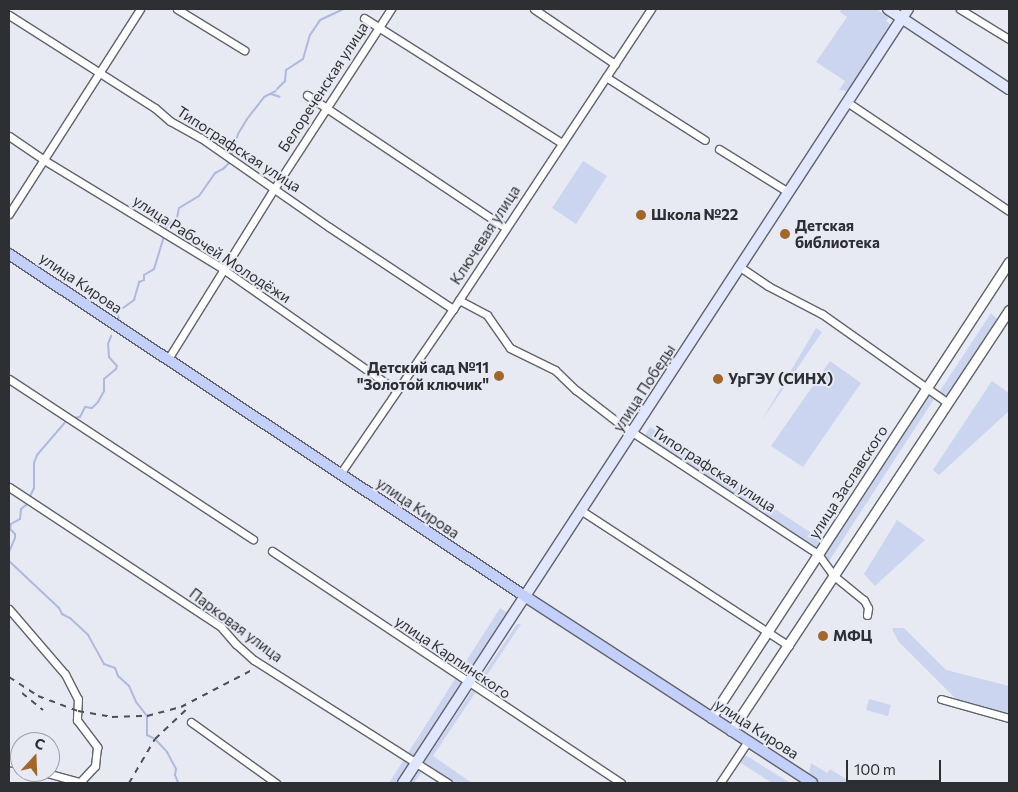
<!DOCTYPE html>
<html>
<head>
<meta charset="utf-8">
<style>
	body { margin:0 }
	#map { position:relative; width:1018px; height:792px; overflow:hidden; background:#e7eaf3; font-family:Commissioner,sans-serif }
	div>[style] { position:absolute }
	[style*='--x'] { left:calc(var(--x)*1px); top:calc(var(--y)*1px); width:calc(var(--w)*1px); rotate:calc(var(--a)*1deg) }
	.green>* { inset:0; background:#ccd5f0 }
	.stream>* { height:2px; margin:-1px; padding:0 1px; transform-origin:1px; border-radius:1px; background:#aeb9de }
	.roads { filter:drop-shadow(1px 0 #61636b) drop-shadow(-1px 0 #61636b) drop-shadow(0 1px #61636b) drop-shadow(0 -1px #61636b) }
	.minor>* { height:7px; margin:-3.5px; padding:0 3.5px; transform-origin:3.5px; border-radius:3.5px; background:#fff }
	.tertiary>* { height:9px; margin:-4.5px; padding:0 4.5px; transform-origin:4.5px; border-radius:4.5px; background:#fff }
	.secondary>* { height:10px; margin:-5px; padding:0 5px; transform-origin:5px; border-radius:5px; background:#e1e7fe }
	.primary>* { height:10px; margin:-5px; padding:0 5px; transform-origin:5px; border-radius:5px; background:#c4d0fc }
	.rail>* { height:2px; margin-top:-1px; transform-origin:0; background:repeating-linear-gradient(90deg,#4d4f54 0 6px,transparent 0 12px) }
	.dots>* { width:14px; height:14px; translate:-50% -50%; box-sizing:border-box; border:2px solid #e7eaf3; border-radius:50% }
	span { translate:-50% -50%; white-space:nowrap; text-align:center; line-height:1.15; -webkit-text-stroke:4px #e7eaf3; paint-order:stroke }
	.street-label { font-size:15px; color:#2e2f33 }
	.poi-label { font-size:15px; color:#2e2f33; font-weight:700 }
	.left { translate:0 -50%; text-align:left }
	.right { translate:-100% -50%; text-align:right }
	.frame { position:absolute; inset:0; border:10px solid #2e2f33; pointer-events:none }
	.north { position:absolute; left:10px; top:732px; width:50px; height:50px; box-sizing:border-box; background:#e7eaf3; border:1px solid #9d9fa6; border-radius:50%; rotate:20deg; font-size:14px; font-weight:700; line-height:20px; text-align:center; color:#2e2f33 }
	.north::after { content:''; display:block; margin:auto; width:18px; height:22px; background:#a3662a; clip-path:polygon(50% 0,100% 100%,50% 72%,0 100%) }
	.scale { position:absolute; left:846px; top:760px; width:95px; height:22px; box-sizing:border-box; border:2px solid #2e2f33; border-top:0; padding-left:6px; font-size:15px; line-height:18px; white-space:nowrap; color:#2e2f33; -webkit-text-stroke:4px #e7eaf3; paint-order:stroke }
</style>
</head>
<body>
<div id="map">
	<div class="green">
		<i style="clip-path:polygon(842px 9px,876px 9px,889px 17px,886px 21px,891px 25px,848px 91px,839px 90px,845px 81px,816px 62px,847px 17px,840px 12px)"></i>
		<i style="clip-path:polygon(583px 161px,607px 176px,576px 224px,552px 208px)"></i>
		<i style="clip-path:polygon(991px 313px,998px 320px,948px 396px,938px 394px)"></i>
		<i style="clip-path:polygon(816px 328px,822px 332px,762px 420px)"></i>
		<i style="clip-path:polygon(830px 361px,861px 383px,803px 467px,771px 446px)"></i>
		<i style="clip-path:polygon(992px 381px,1009px 393px,1009px 411px,939px 475px,933px 470px)"></i>
		<i style="clip-path:polygon(925px 389px,936px 396px,829px 561px,643px 439px,650px 427px,825px 542px)"></i>
		<i style="clip-path:polygon(897px 520px,925px 540px,875px 586px,864px 574px)"></i>
		<i style="clip-path:polygon(500px 608px,508px 613px,399px 783px,389px 783px)"></i>
		<i style="clip-path:polygon(517px 624px,521px 624px,433px 756px,472px 783px,448px 783px,425px 768px,414px 783px,410px 783px)"></i>
		<i style="clip-path:polygon(894px 628px,904px 628px,946px 670px,1009px 686px,1009px 714px,959px 702px,898px 641px,892px 629px)"></i>
		<i style="clip-path:polygon(869px 699px,891px 705px,888px 716px,866px 710px)"></i>
		<i style="clip-path:polygon(743px 756px,747px 756px,790px 783px,772px 783px,735px 759px)"></i>
		<i style="clip-path:polygon(811px 763px,827px 773px,830px 769px,852px 783px,817px 783px,808px 778px)"></i>
	</div>
	<div class="stream">
		<i style="--x:277;--y:89;--w:11;--a:-45"></i>
		<i style="--x:285;--y:81;--w:11;--a:-85"></i>
		<i style="--x:286;--y:70;--w:20;--a:-33"></i>
		<i style="--x:303;--y:59;--w:25;--a:-74"></i>
		<i style="--x:310;--y:35;--w:18;--a:-56"></i>
		<i style="--x:320;--y:20;--w:26;--a:-25"></i>
		<i style="--x:271;--y:94;--w:9;--a:18"></i>
		<i style="--x:231;--y:157;--w:24;--a:-73"></i>
		<i style="--x:238;--y:134;--w:17;--a:-59"></i>
		<i style="--x:247;--y:119;--w:28;--a:-52"></i>
		<i style="--x:264;--y:97;--w:13;--a:-27"></i>
		<i style="--x:165;--y:232;--w:7;--a:-74"></i>
		<i style="--x:167;--y:225;--w:12;--a:-35"></i>
		<i style="--x:177;--y:218;--w:10;--a:-79"></i>
		<i style="--x:179;--y:208;--w:23;--a:-31"></i>
		<i style="--x:199;--y:196;--w:28;--a:-55"></i>
		<i style="--x:215;--y:173;--w:9;--a:-27"></i>
		<i style="--x:223;--y:169;--w:10;--a:-45"></i>
		<i style="--x:123;--y:308;--w:14;--a:-36"></i>
		<i style="--x:134;--y:300;--w:19;--a:-74"></i>
		<i style="--x:139;--y:282;--w:5;--a:-22"></i>
		<i style="--x:144;--y:280;--w:5;--a:-90"></i>
		<i style="--x:144;--y:275;--w:12;--a:-31"></i>
		<i style="--x:154;--y:269;--w:34;--a:-73"></i>
		<i style="--x:118;--y:315;--w:7;--a:82"></i>
		<i style="--x:73;--y:418;--w:7;--a:-8"></i>
		<i style="--x:80;--y:417;--w:11;--a:-63"></i>
		<i style="--x:85;--y:407;--w:7;--a:8"></i>
		<i style="--x:92;--y:408;--w:8;--a:-45"></i>
		<i style="--x:98;--y:402;--w:13;--a:-61"></i>
		<i style="--x:104;--y:391;--w:12;--a:-90"></i>
		<i style="--x:104;--y:379;--w:16;--a:-40"></i>
		<i style="--x:116;--y:369;--w:3;--a:-72"></i>
		<i style="--x:117;--y:366;--w:12;--a:-132"></i>
		<i style="--x:109;--y:357;--w:13;--a:-94"></i>
		<i style="--x:108;--y:344;--w:9;--a:-69"></i>
		<i style="--x:9;--y:552;--w:15;--a:-67"></i>
		<i style="--x:15;--y:538;--w:4;--a:-90"></i>
		<i style="--x:15;--y:534;--w:7;--a:-135"></i>
		<i style="--x:10;--y:529;--w:5;--a:-79"></i>
		<i style="--x:11;--y:524;--w:10;--a:-29"></i>
		<i style="--x:20;--y:519;--w:10;--a:-84"></i>
		<i style="--x:21;--y:509;--w:6;--a:-39"></i>
		<i style="--x:26;--y:505;--w:19;--a:-65"></i>
		<i style="--x:34;--y:488;--w:25;--a:-90"></i>
		<i style="--x:34;--y:463;--w:9;--a:-69"></i>
		<i style="--x:37;--y:455;--w:46;--a:-49.4"></i>
		<i style="--x:9;--y:561;--w:69;--a:43.2"></i>
		<i style="--x:59;--y:608;--w:7;--a:63"></i>
		<i style="--x:62;--y:614;--w:9;--a:27"></i>
		<i style="--x:70;--y:618;--w:25;--a:43"></i>
		<i style="--x:88;--y:635;--w:33;--a:61"></i>
		<i style="--x:104;--y:664;--w:12;--a:20"></i>
		<i style="--x:115;--y:668;--w:9;--a:69"></i>
		<i style="--x:118;--y:676;--w:15;--a:42"></i>
		<i style="--x:129;--y:686;--w:17;--a:66"></i>
		<i style="--x:136;--y:702;--w:18;--a:52"></i>
		<i style="--x:147;--y:716;--w:19;--a:90"></i>
		<i style="--x:147;--y:735;--w:9;--a:27"></i>
		<i style="--x:155;--y:739;--w:18;--a:47"></i>
		<i style="--x:167;--y:752;--w:19;--a:62"></i>
		<i style="--x:176;--y:769;--w:6;--a:99"></i>
		<i style="--x:175;--y:775;--w:9;--a:69"></i>
	</div>
	<div class="roads">
		<div class="minor">
			<i style="--x:177;--y:9;--w:79;--a:31.5"></i>
			<i style="--x:534;--y:9;--w:98;--a:34.2"></i>
			<i style="--x:960;--y:9;--w:57;--a:31.5"></i>
			<i style="--x:9;--y:15;--w:173;--a:32.5"></i>
			<i style="--x:155;--y:108;--w:20;--a:41"></i>
			<i style="--x:170;--y:121;--w:35;--a:29"></i>
			<i style="--x:201;--y:138;--w:156;--a:34.8"></i>
			<i style="--x:329;--y:227;--w:149;--a:33.5"></i>
			<i style="--x:364;--y:18;--w:234;--a:32.3"></i>
			<i style="--x:606;--y:77;--w:117;--a:32.5"></i>
			<i style="--x:307;--y:95;--w:239;--a:33.8"></i>
			<i style="--x:847;--y:102;--w:195;--a:33.9"></i>
			<i style="--x:9;--y:136;--w:42;--a:34.4"></i>
			<i style="--x:44;--y:160;--w:210;--a:31.3"></i>
			<i style="--x:223;--y:269;--w:211;--a:35"></i>
			<i style="--x:719;--y:149;--w:81;--a:31.9"></i>
			<i style="--x:9;--y:214;--w:243;--a:-57.4"></i>
			<i style="--x:740;--y:267;--w:34;--a:34"></i>
			<i style="--x:768;--y:286;--w:61;--a:27.4"></i>
			<i style="--x:822;--y:314;--w:154;--a:35.2"></i>
			<i style="--x:459;--y:300;--w:32;--a:28"></i>
			<i style="--x:487;--y:315;--w:40;--a:55.1"></i>
			<i style="--x:510;--y:348;--w:50;--a:26.1"></i>
			<i style="--x:555;--y:370;--w:29;--a:44"></i>
			<i style="--x:576;--y:390;--w:56;--a:37.7"></i>
			<i style="--x:620;--y:424;--w:237;--a:33.3"></i>
			<i style="--x:818;--y:554;--w:27;--a:54"></i>
			<i style="--x:834;--y:576;--w:38;--a:39"></i>
			<i style="--x:864;--y:600;--w:9;--a:63"></i>
			<i style="--x:868;--y:608;--w:7;--a:98"></i>
			<i style="--x:168;--y:359;--w:200;--a:-58.1"></i>
			<i style="--x:274;--y:189;--w:215;--a:-57"></i>
			<i style="--x:9;--y:379;--w:292;--a:33.3"></i>
			<i style="--x:340;--y:474;--w:211;--a:-55.6"></i>
			<i style="--x:459;--y:300;--w:349;--a:-56.6"></i>
			<i style="--x:9;--y:487;--w:254;--a:33.4"></i>
			<i style="--x:221;--y:627;--w:23;--a:49"></i>
			<i style="--x:236;--y:644;--w:24;--a:42"></i>
			<i style="--x:254;--y:660;--w:230;--a:32.4"></i>
			<i style="--x:582;--y:511;--w:247;--a:33.1"></i>
			<i style="--x:272;--y:551;--w:419;--a:33.6"></i>
			<i style="--x:9;--y:609;--w:86;--a:49.3"></i>
			<i style="--x:65;--y:674;--w:28;--a:63"></i>
			<i style="--x:78;--y:699;--w:21;--a:93"></i>
			<i style="--x:77;--y:720;--w:34;--a:53"></i>
			<i style="--x:97;--y:747;--w:19;--a:96"></i>
			<i style="--x:95;--y:766;--w:21;--a:133"></i>
			<i style="--x:941;--y:699;--w:71;--a:15.6"></i>
			<i style="--x:191;--y:722;--w:105;--a:35.7"></i>
			<i style="--x:9;--y:762;--w:11;--a:10"></i>
			<i style="--x:43;--y:772;--w:41;--a:15.4"></i>
			<i style="--x:720;--y:783;--w:50;--a:-56.3"></i>
		</div>
		<div class="tertiary">
			<i style="--x:711;--y:718;--w:545;--a:-56.84"></i>
			<i style="--x:731;--y:731;--w:505;--a:-56.56"></i>
		</div>
		<div class="secondary">
			<i style="--x:888;--y:9;--w:145;--a:33.5"></i>
			<i style="--x:403;--y:783;--w:924;--a:-56.88"></i>
		</div>
		<div class="primary">
			<i style="--x:9;--y:254;--w:620;--a:33.56"></i>
			<i style="--x:526;--y:597;--w:341;--a:33"></i>
		</div>
	</div>
	<div class="rail">
		<i style="--x:9;--y:677;--w:35;--a:33"></i>
		<i style="--x:38;--y:696;--w:43;--a:20.6"></i>
		<i style="--x:78;--y:711;--w:35;--a:10"></i>
		<i style="--x:112;--y:717;--w:35;--a:-2"></i>
		<i style="--x:147;--y:716;--w:35;--a:-15"></i>
		<i style="--x:181;--y:707;--w:82;--a:-27.5"></i>
		<i style="--x:22;--y:693;--w:27;--a:39"></i>
		<i style="--x:129;--y:783;--w:51;--a:-59.4"></i>
		<i style="--x:155;--y:739;--w:47;--a:-43.3"></i>
	</div>
	<div class="dots">
		<i style="left:641px;top:215px;background:#a3662a"></i>
		<i style="left:785px;top:234px;background:#a3662a"></i>
		<i style="left:499px;top:376px;background:#a3662a"></i>
		<i style="left:718px;top:379px;background:#a3662a"></i>
		<i style="left:823px;top:636px;background:#a3662a"></i>
	</div>
	<div class="street-label">
		<span style="left:323px;top:87px;rotate:-57deg">Белореченская улица</span>
		<span style="left:239px;top:149px;rotate:33deg">Типографская улица</span>
		<span style="left:485px;top:235px;rotate:-57deg">Ключевая улица</span>
		<span style="left:212px;top:249px;rotate:33deg">улица Рабочей Молодёжи</span>
		<span style="left:81px;top:283px;rotate:34deg">улица Кирова</span>
		<span style="left:644px;top:388px;rotate:-57deg">улица Победы</span>
		<span style="left:714px;top:469px;rotate:33deg">Типографская улица</span>
		<span style="left:848px;top:482px;rotate:-57deg">улица Заславского</span>
		<span style="left:418px;top:508px;rotate:34deg">улица Кирова</span>
		<span style="left:236px;top:625px;rotate:37deg">Парковая улица</span>
		<span style="left:453px;top:657px;rotate:34deg">улица Карпинского</span>
		<span style="left:757px;top:729px;rotate:33deg">улица Кирова</span>
	</div>
	<div class="poi-label">
		<span class="left" style="left:651px;top:215px">Школа №22</span>
		<span class="left" style="left:795px;top:234px">Детская<br>библиотека</span>
		<span class="right" style="left:489px;top:376px">Детский сад №11<br>"Золотой ключик"</span>
		<span class="left" style="left:728px;top:379px">УрГЭУ (СИНХ)</span>
		<span class="left" style="left:833px;top:636px">МФЦ</span>
	</div>
	<div class="frame"></div>
	<div class="north">С</div>
	<div class="scale">100 m</div>
</div>
</body>
</html>
